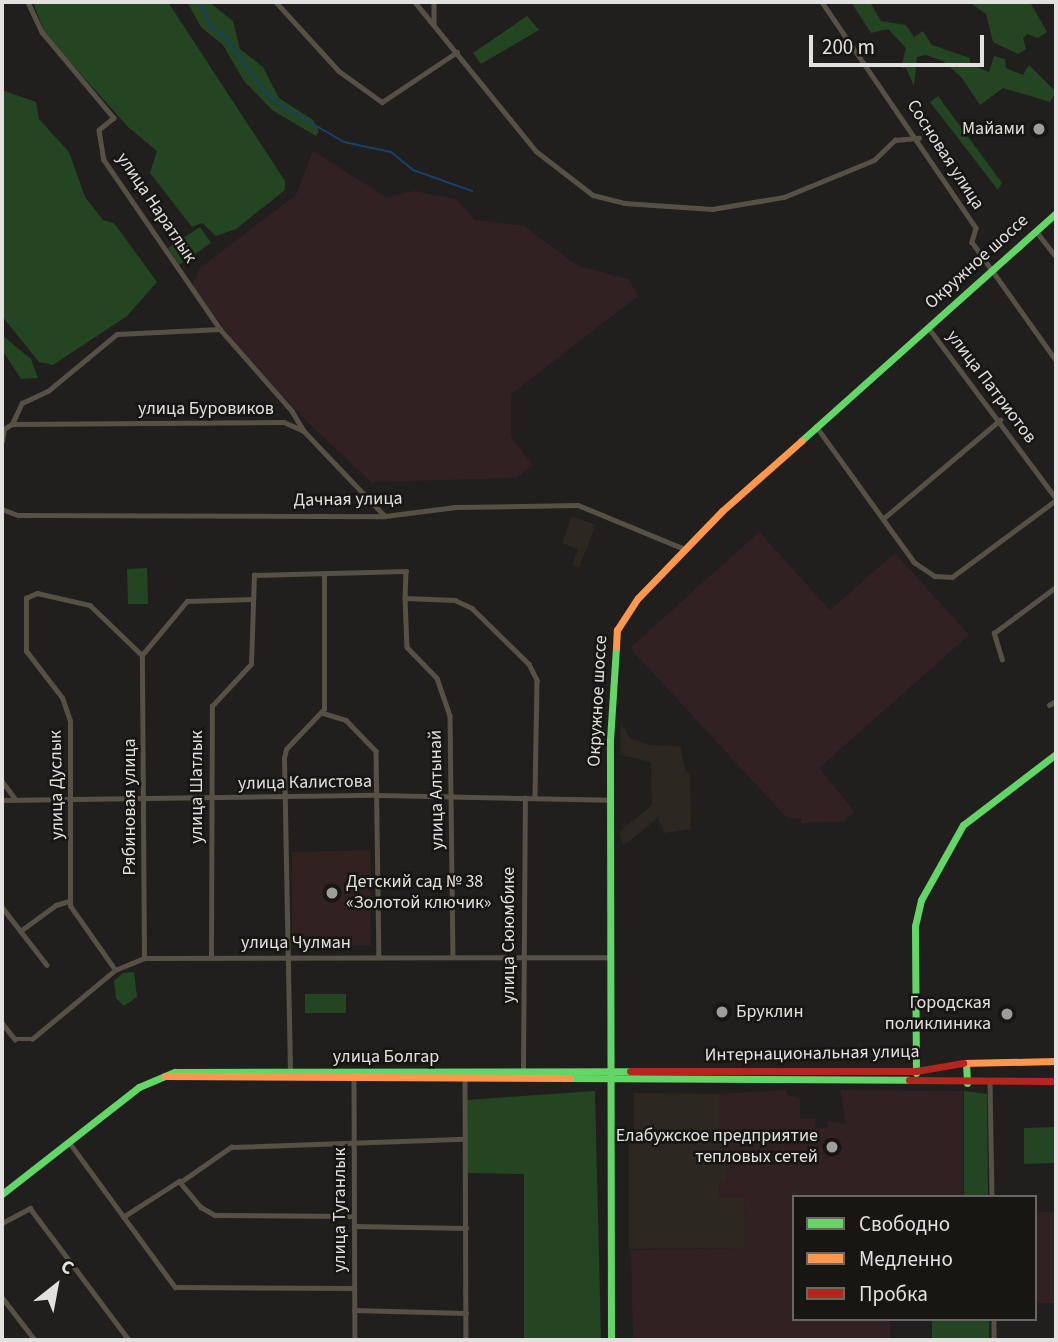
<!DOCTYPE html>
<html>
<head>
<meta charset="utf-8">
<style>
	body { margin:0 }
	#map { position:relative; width:1058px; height:1342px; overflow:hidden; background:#201f1d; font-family:"Source Sans 3",sans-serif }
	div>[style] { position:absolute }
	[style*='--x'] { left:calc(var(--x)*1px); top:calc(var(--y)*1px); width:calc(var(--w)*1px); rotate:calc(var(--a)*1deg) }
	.built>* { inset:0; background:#2c2720 }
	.industrial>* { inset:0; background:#312123 }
	.education>* { inset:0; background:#312120 }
	.green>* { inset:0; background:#234521 }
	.stream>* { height:2px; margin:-1px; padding:0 1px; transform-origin:1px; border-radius:1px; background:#164269 }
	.street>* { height:4.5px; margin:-2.25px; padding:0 2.25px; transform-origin:2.25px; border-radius:2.25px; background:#565144 }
	.fast>* { height:7px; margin:-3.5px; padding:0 3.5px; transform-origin:3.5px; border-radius:3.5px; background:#63d668 }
	.slow>* { height:7px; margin:-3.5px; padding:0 3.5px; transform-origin:3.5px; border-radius:3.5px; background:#ff974d }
	.jam>* { height:7px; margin:-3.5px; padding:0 3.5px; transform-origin:3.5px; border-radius:3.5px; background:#b3261e }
	.dots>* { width:19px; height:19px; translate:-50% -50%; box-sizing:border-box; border:4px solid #181613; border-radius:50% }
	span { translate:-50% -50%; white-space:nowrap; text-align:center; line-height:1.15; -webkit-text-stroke:5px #181613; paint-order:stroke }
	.poi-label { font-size:18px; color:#e2e1df }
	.right { translate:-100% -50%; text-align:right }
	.left { translate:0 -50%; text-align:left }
	.street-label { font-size:18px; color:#e2e1df }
	.frame { position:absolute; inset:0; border:4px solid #e2e1df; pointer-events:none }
	.legend { position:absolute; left:792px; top:1195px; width:245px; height:126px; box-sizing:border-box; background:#181613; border:2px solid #696765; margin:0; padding:9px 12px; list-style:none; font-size:21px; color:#e2e1df }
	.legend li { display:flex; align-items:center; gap:14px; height:35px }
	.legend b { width:35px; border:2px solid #696765 }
	.north { position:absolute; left:21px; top:1251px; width:70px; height:70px; -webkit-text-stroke:5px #181613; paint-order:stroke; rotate:31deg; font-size:19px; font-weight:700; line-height:28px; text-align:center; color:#e2e1df }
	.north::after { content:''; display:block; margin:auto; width:24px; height:32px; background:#e2e1df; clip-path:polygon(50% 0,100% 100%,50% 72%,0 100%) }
	.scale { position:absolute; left:809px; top:35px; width:175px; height:32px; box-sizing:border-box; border:4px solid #e2e1df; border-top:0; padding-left:9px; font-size:21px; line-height:24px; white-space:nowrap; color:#e2e1df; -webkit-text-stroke:5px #181613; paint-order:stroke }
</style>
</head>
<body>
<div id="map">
	<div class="built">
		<i style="clip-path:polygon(572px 516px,596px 525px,579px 567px,572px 565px,578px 549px,562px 543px)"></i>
		<i style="clip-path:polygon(621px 723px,630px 738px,649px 745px,680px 746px,686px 773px,690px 773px,691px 829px,664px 833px,658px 818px,623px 846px,619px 832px,652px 805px,651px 762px,620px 755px)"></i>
		<i style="clip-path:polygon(634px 1093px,719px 1094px,719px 1154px,726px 1155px,726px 1182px,719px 1183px,720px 1198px,744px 1198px,746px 1248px,629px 1249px,629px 1138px,634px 1138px)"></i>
	</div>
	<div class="industrial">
		<i style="clip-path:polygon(313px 151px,386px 197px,414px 191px,456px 199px,475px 220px,524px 226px,578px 266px,628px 279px,638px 296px,511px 394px,511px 437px,533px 465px,516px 478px,371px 482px,259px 376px,192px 285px,200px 268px,296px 195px)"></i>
		<i style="clip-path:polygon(759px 532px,830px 610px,895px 553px,969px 635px,819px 768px,855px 812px,843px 822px,801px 823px,801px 819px,787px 818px,630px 648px)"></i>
		<i style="clip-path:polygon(786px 1090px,789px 1096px,800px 1098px,800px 1119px,816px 1119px,815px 1128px,827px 1128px,828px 1121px,846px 1124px,840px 1090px,963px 1091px,963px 1197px,794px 1197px,794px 1319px,890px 1319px,890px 1340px,633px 1340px,631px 1250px,746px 1248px,744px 1198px,720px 1198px,719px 1182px,726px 1182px,726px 1155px,719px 1154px,719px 1094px)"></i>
	</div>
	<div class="education">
		<i style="clip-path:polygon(370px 850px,371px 945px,292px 945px,292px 852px)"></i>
		<i style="clip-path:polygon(1035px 1212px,1056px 1212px,1056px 1303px,1035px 1303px)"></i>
	</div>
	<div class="green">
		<i style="clip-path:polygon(33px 2px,168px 2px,285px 181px,285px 190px,236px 229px,216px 236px,202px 223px,192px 227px,150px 173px,157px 151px,128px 127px,55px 45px,44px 31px)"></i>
		<i style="clip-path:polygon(187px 2px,209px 2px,233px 21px,240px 49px,263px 67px,279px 98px,313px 120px,319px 131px,316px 136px,272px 110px,244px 81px,223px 45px,201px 27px)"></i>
		<i style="clip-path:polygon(851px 2px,870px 2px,881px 21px,906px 25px,914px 37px,923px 31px,932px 45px,970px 58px,970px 64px,989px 72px,994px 56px,1005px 59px,1006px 68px,1023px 75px,1029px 65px,1056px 92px,1050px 102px,1003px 88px,980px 105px,962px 78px,943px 61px,926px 55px,917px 57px,914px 86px,906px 68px,901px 68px,906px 48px,888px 29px,871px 33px)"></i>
		<i style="clip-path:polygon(969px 2px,1030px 2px,1047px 32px,1038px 38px,1027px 34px,1023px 38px,1026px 49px,1018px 54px,993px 42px,986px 14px)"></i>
		<i style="clip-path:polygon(527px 16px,539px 30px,481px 64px,473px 53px)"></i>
		<i style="clip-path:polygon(2px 90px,36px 102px,39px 119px,69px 152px,85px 197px,103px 220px,114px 223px,157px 282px,127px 316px,53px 365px,39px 362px,2px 316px)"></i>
		<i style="clip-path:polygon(938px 96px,1002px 183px,998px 190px,930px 102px)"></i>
		<i style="clip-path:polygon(200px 227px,211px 243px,179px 265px,168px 248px)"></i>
		<i style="clip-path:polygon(2px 335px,31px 359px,38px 378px,21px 379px,2px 350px)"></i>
		<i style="clip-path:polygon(147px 568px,148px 604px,128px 604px,127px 569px)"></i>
		<i style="clip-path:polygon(134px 972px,137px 997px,124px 1006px,116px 998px,114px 981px,123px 973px)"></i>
		<i style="clip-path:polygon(305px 994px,346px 994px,346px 1013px,305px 1013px)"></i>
		<i style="clip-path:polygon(595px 1091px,601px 1340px,524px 1340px,524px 1174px,467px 1173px,467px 1100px)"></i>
		<i style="clip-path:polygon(964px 1091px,987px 1094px,988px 1197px,964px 1197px)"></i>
		<i style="clip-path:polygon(1056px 1127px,1056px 1163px,1024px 1164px,1024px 1128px)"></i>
		<i style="clip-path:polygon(932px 1319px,989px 1319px,989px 1340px,932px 1340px)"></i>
	</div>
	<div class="stream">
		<i style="--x:200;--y:2;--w:27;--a:66"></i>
		<i style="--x:211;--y:27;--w:19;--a:36"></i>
		<i style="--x:226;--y:38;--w:65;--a:54.4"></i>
		<i style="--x:264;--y:91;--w:21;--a:41"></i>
		<i style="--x:280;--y:105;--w:74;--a:30"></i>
		<i style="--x:344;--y:142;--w:48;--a:12"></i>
		<i style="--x:391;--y:152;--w:28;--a:39"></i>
		<i style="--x:413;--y:170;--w:63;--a:19.6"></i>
	</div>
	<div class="street">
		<i style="--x:28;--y:2;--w:33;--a:65"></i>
		<i style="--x:42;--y:32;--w:112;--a:50.1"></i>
		<i style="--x:114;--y:118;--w:19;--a:141"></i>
		<i style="--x:99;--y:130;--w:30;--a:81"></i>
		<i style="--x:104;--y:160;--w:205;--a:55.5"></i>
		<i style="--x:276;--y:2;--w:93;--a:47.6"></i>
		<i style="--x:339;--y:71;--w:53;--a:35.8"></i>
		<i style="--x:382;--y:102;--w:90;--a:-33.7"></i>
		<i style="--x:415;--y:2;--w:192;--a:50.9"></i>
		<i style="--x:536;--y:151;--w:72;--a:37.7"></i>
		<i style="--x:593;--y:195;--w:32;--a:14"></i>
		<i style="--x:624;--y:203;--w:88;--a:3.9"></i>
		<i style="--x:712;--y:209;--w:73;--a:-9.5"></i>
		<i style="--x:784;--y:197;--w:97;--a:-22.3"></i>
		<i style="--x:874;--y:160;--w:29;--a:-44"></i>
		<i style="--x:895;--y:140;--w:24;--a:-5"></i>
		<i style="--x:434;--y:2;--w:23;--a:90"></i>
		<i style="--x:822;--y:2;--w:273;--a:55.7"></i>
		<i style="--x:976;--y:228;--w:15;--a:106"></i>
		<i style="--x:972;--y:242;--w:145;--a:54.6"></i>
		<i style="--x:1036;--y:231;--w:33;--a:52"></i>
		<i style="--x:928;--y:327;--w:214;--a:53.2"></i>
		<i style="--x:12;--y:424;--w:23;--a:-65"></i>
		<i style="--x:22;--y:403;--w:29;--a:-25"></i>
		<i style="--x:48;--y:391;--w:89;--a:-39.6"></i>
		<i style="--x:117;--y:334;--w:103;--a:-2.8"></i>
		<i style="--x:220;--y:329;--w:109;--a:48.7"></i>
		<i style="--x:292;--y:411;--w:23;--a:59"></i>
		<i style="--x:816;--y:426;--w:168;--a:54.2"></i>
		<i style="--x:914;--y:562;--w:25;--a:34"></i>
		<i style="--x:935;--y:576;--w:17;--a:3"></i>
		<i style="--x:952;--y:577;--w:129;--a:-36.5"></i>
		<i style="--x:2;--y:441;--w:12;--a:-81"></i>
		<i style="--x:4;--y:429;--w:9;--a:-32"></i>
		<i style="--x:12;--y:424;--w:272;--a:-0.4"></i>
		<i style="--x:284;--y:422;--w:22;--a:24"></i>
		<i style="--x:304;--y:431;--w:117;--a:46.4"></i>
		<i style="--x:2;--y:509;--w:17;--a:21"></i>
		<i style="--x:18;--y:515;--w:367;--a:0.2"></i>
		<i style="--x:385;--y:516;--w:71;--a:-7.3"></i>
		<i style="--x:455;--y:507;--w:123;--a:-0.9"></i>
		<i style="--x:578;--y:505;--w:116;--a:22.4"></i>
		<i style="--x:884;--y:518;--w:152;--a:-40.2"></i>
		<i style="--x:405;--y:598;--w:49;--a:87.7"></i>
		<i style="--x:407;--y:647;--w:43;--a:45.9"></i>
		<i style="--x:437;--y:678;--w:39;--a:71"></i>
		<i style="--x:450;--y:715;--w:240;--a:89.3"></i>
		<i style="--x:1002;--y:660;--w:28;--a:-107"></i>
		<i style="--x:994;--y:633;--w:77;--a:-36.6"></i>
		<i style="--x:1049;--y:705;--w:8;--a:-30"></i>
		<i style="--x:323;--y:713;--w:24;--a:17"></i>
		<i style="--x:346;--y:720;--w:43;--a:45.9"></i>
		<i style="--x:376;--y:751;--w:206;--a:89.2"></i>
		<i style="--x:2;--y:781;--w:20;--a:53"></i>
		<i style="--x:2;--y:800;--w:376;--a:-0.8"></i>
		<i style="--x:378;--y:795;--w:232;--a:1.2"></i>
		<i style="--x:2;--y:907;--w:73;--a:52.2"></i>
		<i style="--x:23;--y:929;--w:41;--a:-36"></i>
		<i style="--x:56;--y:905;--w:14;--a:-17"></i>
		<i style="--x:144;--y:958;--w:303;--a:-90.4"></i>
		<i style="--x:142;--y:655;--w:70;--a:-50.2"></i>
		<i style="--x:187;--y:601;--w:66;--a:-1.7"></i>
		<i style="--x:211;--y:958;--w:252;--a:-89.8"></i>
		<i style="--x:212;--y:706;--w:57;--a:-47.1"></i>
		<i style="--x:251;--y:664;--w:89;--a:-88.1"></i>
		<i style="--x:254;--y:575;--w:152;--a:-1.5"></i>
		<i style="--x:406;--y:571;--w:27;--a:92"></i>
		<i style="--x:405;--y:598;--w:50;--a:2.3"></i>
		<i style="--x:455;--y:600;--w:19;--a:25"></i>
		<i style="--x:472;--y:608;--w:80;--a:44.5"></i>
		<i style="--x:529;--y:664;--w:18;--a:63"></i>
		<i style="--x:537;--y:680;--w:118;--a:91"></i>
		<i style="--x:115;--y:970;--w:78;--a:-125.1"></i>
		<i style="--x:70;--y:906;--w:185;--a:-90"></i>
		<i style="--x:70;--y:721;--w:24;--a:-109"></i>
		<i style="--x:62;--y:698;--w:59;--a:-127.5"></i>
		<i style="--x:26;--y:651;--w:53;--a:-90"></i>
		<i style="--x:26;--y:598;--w:12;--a:-24"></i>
		<i style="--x:37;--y:593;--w:54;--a:12.8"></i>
		<i style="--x:90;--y:605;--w:72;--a:43.9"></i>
		<i style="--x:2;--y:1023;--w:21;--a:51"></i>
		<i style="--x:15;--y:1039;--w:17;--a:0"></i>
		<i style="--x:32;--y:1039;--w:108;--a:-39.7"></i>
		<i style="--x:115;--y:970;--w:31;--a:-22"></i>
		<i style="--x:144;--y:958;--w:465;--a:-0.1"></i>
		<i style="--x:523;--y:1071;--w:273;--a:-89.6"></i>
		<i style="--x:290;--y:1072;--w:314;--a:-91.1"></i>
		<i style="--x:284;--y:758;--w:9;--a:-77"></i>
		<i style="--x:286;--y:749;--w:55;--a:-46.5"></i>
		<i style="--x:324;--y:709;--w:134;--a:-90"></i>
		<i style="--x:465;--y:1079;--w:261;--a:89.8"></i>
		<i style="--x:354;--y:1080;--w:260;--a:89.8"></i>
		<i style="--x:990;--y:1082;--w:115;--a:89"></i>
		<i style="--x:69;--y:1142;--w:180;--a:53.8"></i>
		<i style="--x:175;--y:1287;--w:179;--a:0.3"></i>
		<i style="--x:182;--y:1181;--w:60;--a:-34.8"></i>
		<i style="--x:231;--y:1147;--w:233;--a:-2"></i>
		<i style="--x:123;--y:1217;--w:67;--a:-32.7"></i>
		<i style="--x:179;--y:1181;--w:34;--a:50"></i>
		<i style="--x:201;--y:1207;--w:16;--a:30"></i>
		<i style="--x:215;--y:1215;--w:139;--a:0.4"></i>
		<i style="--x:2;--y:1223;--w:32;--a:-28"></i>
		<i style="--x:30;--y:1208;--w:165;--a:53.1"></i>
		<i style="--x:354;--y:1226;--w:112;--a:1"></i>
		<i style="--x:2;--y:1297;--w:54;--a:52.5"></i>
		<i style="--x:354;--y:1310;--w:112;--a:1.5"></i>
		<i style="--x:994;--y:1319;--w:21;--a:90"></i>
	</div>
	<div class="fast">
		<i style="--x:801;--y:441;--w:342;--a:-41.8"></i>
		<i style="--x:966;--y:1063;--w:20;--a:87"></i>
		<i style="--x:916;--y:1073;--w:147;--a:-90.4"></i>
		<i style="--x:915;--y:926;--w:27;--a:-77"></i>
		<i style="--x:921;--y:900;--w:86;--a:-60.8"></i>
		<i style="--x:963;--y:825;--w:117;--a:-37.4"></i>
		<i style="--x:569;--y:1078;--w:340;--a:0.3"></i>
		<i style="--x:2;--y:1194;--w:174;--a:-38"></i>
		<i style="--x:139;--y:1087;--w:39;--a:-23"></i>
		<i style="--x:175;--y:1072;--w:455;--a:-0.1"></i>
		<i style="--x:611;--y:1340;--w:600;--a:-90.1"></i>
		<i style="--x:610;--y:740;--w:93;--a:-86.3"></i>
	</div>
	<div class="slow">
		<i style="--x:616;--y:647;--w:17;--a:-87"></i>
		<i style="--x:617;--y:630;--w:38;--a:-57"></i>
		<i style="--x:638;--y:598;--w:121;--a:-46"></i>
		<i style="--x:722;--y:511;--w:106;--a:-41.5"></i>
		<i style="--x:963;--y:1063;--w:93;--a:-1.2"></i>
		<i style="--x:165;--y:1076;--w:404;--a:0.3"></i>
	</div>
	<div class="jam">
		<i style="--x:630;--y:1071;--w:286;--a:0"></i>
		<i style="--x:916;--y:1071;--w:48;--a:-9.7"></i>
		<i style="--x:909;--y:1080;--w:147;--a:0.4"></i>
	</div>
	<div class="dots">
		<i style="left:1039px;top:129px;background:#9e9d9b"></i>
		<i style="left:332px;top:893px;background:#9e9d9b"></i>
		<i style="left:722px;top:1012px;background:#9e9d9b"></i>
		<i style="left:1007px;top:1014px;background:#9e9d9b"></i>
		<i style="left:832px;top:1147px;background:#9e9d9b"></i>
	</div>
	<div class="poi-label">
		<span class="right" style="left:1025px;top:129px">Майами</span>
		<span class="left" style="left:346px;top:893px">Детский сад № 38<br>«Золотой ключик»</span>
		<span class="right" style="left:991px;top:1014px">Городская<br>поликлиника</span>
		<span class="left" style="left:736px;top:1012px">Бруклин</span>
		<span class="right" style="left:818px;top:1147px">Елабужское предприятие<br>тепловых сетей</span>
	</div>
	<div class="street-label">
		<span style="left:945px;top:155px;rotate:57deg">Сосновая улица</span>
		<span style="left:156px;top:208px;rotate:56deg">улица Наратлык</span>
		<span style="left:977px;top:262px;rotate:-42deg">Окружное шоссе</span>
		<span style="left:991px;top:387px;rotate:53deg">улица Патриотов</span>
		<span style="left:206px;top:409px">улица Буровиков</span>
		<span style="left:348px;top:500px;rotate:-1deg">Дачная улица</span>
		<span style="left:598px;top:701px;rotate:-87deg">Окружное шоссе</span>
		<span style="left:305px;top:783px;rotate:-1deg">улица Калистова</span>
		<span style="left:57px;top:785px;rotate:-91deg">улица Дуслык</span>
		<span style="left:197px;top:787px;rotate:-90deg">улица Шатлык</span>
		<span style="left:437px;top:790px;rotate:-91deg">улица Алтынай</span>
		<span style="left:130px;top:807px;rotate:-90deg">Рябиновая улица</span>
		<span style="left:509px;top:935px;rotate:-90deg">улица Сююмбике</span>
		<span style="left:296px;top:943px">улица Чулман</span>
		<span style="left:812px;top:1054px;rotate:-1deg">Интернациональная улица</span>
		<span style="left:386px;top:1057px">улица Болгар</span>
		<span style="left:340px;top:1210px;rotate:-90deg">улица Туганлык</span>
	</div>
	<div class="frame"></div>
	<ul class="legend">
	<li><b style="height:9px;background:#63d668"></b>Свободно</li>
	<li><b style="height:9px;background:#ff974d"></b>Медленно</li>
	<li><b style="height:9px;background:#b3261e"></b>Пробка</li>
	</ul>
	<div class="north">С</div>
	<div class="scale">200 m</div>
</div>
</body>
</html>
